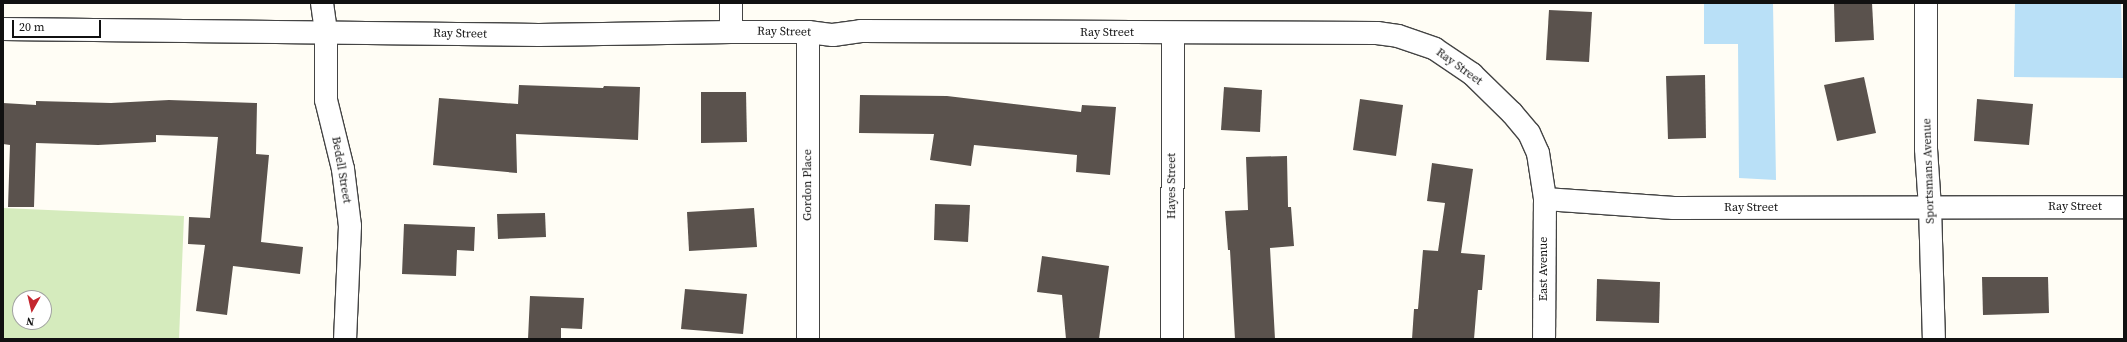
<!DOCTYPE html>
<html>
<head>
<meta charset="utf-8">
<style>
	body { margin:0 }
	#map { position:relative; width:2127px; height:342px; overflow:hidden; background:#fffdf5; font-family:"Source Serif 4",serif }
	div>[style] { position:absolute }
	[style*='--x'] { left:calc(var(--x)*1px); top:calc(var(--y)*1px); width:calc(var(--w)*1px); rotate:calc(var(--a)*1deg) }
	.green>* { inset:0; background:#d5ebbd }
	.water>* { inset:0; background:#b9e0f7 }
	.building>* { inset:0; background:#5a524d }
	.roads { filter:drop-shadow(1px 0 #444) drop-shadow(-1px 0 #444) drop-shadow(0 1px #444) drop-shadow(0 -1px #444) }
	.minor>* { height:22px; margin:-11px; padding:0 11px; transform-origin:11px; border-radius:11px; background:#fff }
	.tertiary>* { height:22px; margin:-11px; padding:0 11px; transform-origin:11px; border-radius:11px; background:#fff }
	span { translate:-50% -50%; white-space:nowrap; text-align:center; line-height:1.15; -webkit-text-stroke:4px #fff; paint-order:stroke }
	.street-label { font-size:12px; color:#111 }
	.frame { position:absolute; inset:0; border:4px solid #111; pointer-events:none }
	.north { position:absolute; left:12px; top:290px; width:40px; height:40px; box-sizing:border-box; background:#fff; border:1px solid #a0a0a0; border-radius:50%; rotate:188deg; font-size:11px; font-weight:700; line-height:16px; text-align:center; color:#111 }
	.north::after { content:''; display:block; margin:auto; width:14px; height:18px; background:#c4262e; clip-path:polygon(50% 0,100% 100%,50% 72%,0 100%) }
	.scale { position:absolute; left:12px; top:20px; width:89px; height:18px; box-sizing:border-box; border:2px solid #111; border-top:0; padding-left:5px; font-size:12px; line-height:14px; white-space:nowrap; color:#111; -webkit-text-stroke:3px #fff; paint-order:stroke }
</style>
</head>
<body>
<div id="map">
	<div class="green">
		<i style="clip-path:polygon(evenodd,3px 208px,184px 216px,179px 339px,3px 339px,3px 208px,20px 298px,44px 298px,44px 322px,20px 322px,20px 298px)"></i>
	</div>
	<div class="water">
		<i style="clip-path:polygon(1704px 3px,1773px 3px,1776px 180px,1739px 178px,1738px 44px,1704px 44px)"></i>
		<i style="clip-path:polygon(2015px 3px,2121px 3px,2123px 78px,2014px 77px)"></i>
	</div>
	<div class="building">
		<i style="clip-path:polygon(1834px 3px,1872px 3px,1874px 40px,1835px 42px)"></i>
		<i style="clip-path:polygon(1549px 10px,1592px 12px,1589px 62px,1546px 60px)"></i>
		<i style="clip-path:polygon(1705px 75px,1706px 138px,1668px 139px,1666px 76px)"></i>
		<i style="clip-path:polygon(1864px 77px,1876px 133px,1837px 141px,1824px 85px)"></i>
		<i style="clip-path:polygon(519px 85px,603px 88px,604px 86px,640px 87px,638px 140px,516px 134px,517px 173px,433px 165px,439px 98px,518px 104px)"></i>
		<i style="clip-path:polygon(1224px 87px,1262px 90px,1260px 132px,1221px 130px)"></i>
		<i style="clip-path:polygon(701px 92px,746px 92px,747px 142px,701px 143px)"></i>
		<i style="clip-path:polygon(860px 95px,947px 96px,1081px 112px,1082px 105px,1116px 107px,1110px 175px,1076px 172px,1077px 155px,974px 145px,971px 166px,930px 160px,934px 134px,859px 133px)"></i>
		<i style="clip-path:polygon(1360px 99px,1403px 105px,1396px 156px,1353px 150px)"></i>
		<i style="clip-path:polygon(1977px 99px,2033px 104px,2029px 145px,1974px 141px)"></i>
		<i style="clip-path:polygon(169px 100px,257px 103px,256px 154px,269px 155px,261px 242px,303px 247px,300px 274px,233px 266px,227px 315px,196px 311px,205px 245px,188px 244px,189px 217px,210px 218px,218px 137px,156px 135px,156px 142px,98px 145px,36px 143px,34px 207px,8px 207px,10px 145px,3px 144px,3px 103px,36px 105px,36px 101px,111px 103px)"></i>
		<i style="clip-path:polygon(1287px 156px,1288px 207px,1291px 207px,1294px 246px,1270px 248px,1275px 339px,1235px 339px,1230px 250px,1228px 250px,1225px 211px,1248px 210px,1246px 157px)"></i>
		<i style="clip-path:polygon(1432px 163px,1473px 169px,1461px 253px,1485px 255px,1482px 290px,1478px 290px,1474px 339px,1412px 339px,1414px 309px,1418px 309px,1423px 250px,1438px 251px,1445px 203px,1427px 201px)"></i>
		<i style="clip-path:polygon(935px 204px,970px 205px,968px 242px,934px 240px)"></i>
		<i style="clip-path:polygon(754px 208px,757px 247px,689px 251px,687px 212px)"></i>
		<i style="clip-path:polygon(545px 213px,546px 237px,498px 239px,497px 214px)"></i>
		<i style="clip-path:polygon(404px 224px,475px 227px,474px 251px,457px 250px,456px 276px,402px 274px)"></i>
		<i style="clip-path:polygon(1042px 256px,1109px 266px,1099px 339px,1066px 339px,1062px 295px,1037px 292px)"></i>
		<i style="clip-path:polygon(1982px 277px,2048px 277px,2049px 313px,1983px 315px)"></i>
		<i style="clip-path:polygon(1597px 279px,1660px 282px,1659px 323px,1596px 321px)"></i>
		<i style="clip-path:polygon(685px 289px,747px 294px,743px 334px,681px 329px)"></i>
		<i style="clip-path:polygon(530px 296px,584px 298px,582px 329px,561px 328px,561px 339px,528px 339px)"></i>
	</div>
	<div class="roads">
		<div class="minor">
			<i style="--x:1926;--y:3;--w:146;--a:90"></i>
			<i style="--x:1926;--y:149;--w:58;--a:86.1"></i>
			<i style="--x:1930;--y:207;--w:132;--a:88.3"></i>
			<i style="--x:3;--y:29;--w:536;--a:0.64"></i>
			<i style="--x:539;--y:35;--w:192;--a:-0.9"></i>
			<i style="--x:731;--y:32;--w:77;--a:0"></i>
			<i style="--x:808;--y:32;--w:25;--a:7"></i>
			<i style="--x:833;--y:35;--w:28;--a:-8"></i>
			<i style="--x:861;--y:31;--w:516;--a:0.22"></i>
			<i style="--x:1377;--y:33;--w:21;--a:8"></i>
			<i style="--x:1398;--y:36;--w:39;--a:19"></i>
			<i style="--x:1435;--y:49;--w:45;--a:34"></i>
			<i style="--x:1472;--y:74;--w:56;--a:44.3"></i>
			<i style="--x:1512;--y:113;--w:26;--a:50"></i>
			<i style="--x:1529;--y:133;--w:22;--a:66"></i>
			<i style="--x:1538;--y:153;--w:47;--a:81.3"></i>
			<i style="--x:1545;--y:199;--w:140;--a:90.4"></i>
			<i style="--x:731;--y:32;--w:29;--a:-90"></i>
			<i style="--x:1545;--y:199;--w:129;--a:4"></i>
			<i style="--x:1674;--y:208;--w:450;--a:-0.1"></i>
			<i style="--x:808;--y:339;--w:307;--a:-90"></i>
			<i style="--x:1172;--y:339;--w:306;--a:-89.8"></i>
		</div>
		<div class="tertiary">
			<i style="--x:322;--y:3;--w:30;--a:82"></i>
			<i style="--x:326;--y:33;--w:67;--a:90"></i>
			<i style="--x:326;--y:100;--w:71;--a:76.2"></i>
			<i style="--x:343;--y:169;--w:57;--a:83"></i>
			<i style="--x:350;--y:226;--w:113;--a:92.5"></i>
		</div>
	</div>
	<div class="street-label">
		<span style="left:784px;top:32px;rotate:1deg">Ray Street</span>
		<span style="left:1107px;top:33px">Ray Street</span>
		<span style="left:460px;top:34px;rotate:1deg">Ray Street</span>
		<span style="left:1459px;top:67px;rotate:36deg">Ray Street</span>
		<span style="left:341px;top:170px;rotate:80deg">Bedell Street</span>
		<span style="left:1929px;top:171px;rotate:-92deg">Sportsmans Avenue</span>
		<span style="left:808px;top:185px;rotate:-90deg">Gordon Place</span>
		<span style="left:1172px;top:186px;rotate:-90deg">Hayes Street</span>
		<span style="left:2075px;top:207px">Ray Street</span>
		<span style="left:1751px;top:208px">Ray Street</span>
		<span style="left:1544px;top:269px;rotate:-90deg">East Avenue</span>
	</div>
	<div class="frame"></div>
	<div class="north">N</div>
	<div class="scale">20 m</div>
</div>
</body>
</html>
